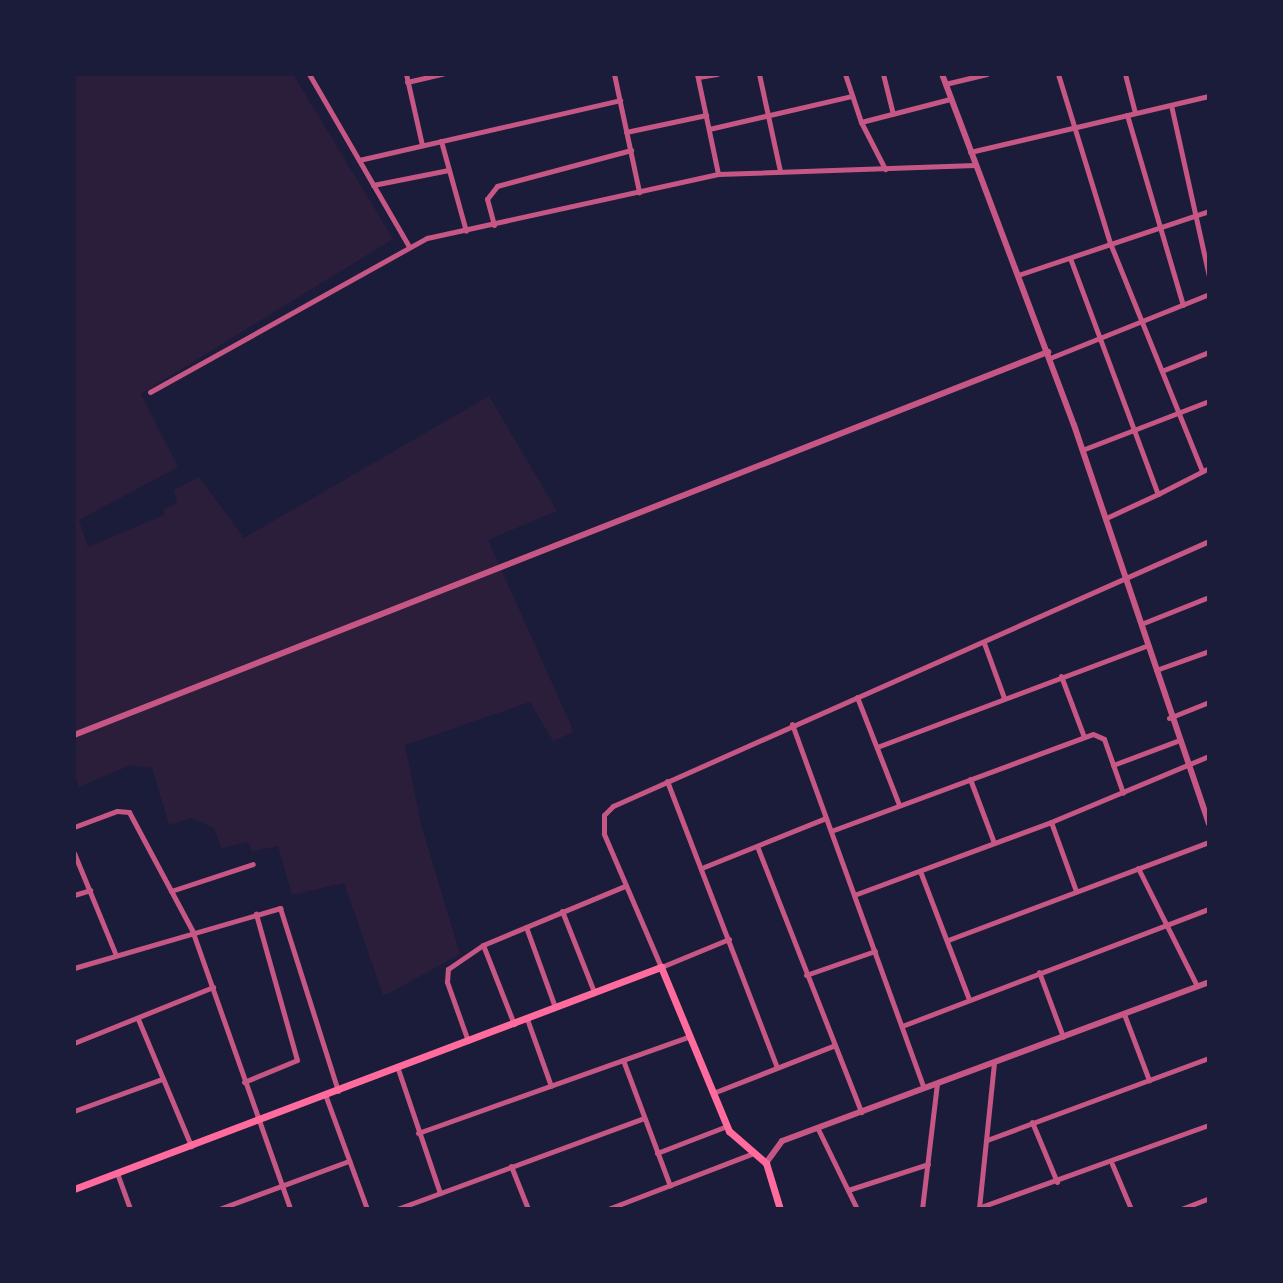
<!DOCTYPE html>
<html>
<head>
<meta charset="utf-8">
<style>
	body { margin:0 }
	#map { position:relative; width:1283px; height:1283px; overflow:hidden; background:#1b1b3a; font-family:"Nunito Sans",sans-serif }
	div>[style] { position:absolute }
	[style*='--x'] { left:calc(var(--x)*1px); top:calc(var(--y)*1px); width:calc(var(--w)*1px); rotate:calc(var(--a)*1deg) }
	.green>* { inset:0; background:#2a1e3b }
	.minor>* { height:5px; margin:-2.5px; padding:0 2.5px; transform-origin:2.5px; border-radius:2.5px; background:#c65784 }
	.tertiary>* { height:6px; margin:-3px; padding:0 3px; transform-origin:3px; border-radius:3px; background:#c65784 }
	.secondary>* { height:7px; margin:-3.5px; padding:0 3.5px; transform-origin:3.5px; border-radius:3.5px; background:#ff6b9d }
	span { translate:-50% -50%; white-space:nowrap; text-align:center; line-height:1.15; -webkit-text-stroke:8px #1b1b3a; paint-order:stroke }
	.frame { position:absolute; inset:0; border:76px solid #1b1b3a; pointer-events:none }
</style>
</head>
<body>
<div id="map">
	<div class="green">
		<i style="clip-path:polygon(74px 74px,293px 74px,393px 239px,141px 394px,178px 467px,79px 520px,88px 547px,164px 515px,164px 509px,177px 503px,174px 490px,199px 477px,244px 538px,489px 396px,557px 511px,488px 540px,574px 732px,553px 741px,530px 702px,405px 745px,421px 824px,460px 954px,388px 994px,383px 995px,344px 883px,292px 895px,278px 846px,252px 852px,248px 842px,221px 848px,214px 828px,192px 818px,169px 825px,152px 768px,131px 765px,79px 787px,74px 773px)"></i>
	</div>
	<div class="minor">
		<i style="--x:309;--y:74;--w:198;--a:59.9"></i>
		<i style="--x:406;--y:74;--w:73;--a:77.3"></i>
		<i style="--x:614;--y:74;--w:121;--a:78"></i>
		<i style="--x:697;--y:74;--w:102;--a:78.1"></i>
		<i style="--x:759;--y:74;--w:99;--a:77.8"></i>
		<i style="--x:845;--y:74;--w:51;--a:71.6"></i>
		<i style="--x:861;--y:122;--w:92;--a:-14.5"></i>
		<i style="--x:883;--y:74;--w:41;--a:76"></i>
		<i style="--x:1058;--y:74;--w:177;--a:72.9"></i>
		<i style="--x:1110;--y:243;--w:246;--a:68"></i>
		<i style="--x:1125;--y:74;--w:40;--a:75.6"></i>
		<i style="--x:698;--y:77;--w:19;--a:-9"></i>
		<i style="--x:407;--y:82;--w:37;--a:-13"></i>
		<i style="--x:945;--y:84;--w:43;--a:-13.4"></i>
		<i style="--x:1171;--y:105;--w:176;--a:77.5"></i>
		<i style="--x:1127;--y:115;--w:198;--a:73.6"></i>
		<i style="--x:861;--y:122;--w:53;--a:62.9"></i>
		<i style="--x:709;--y:129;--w:147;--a:-13"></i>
		<i style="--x:626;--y:132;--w:82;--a:-12"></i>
		<i style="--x:441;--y:141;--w:93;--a:74.5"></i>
		<i style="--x:970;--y:152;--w:245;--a:-13.2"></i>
		<i style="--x:359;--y:160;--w:268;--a:-12.9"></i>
		<i style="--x:373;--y:185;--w:77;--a:-11.2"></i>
		<i style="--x:494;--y:225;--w:27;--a:-105"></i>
		<i style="--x:487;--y:199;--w:16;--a:-52"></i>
		<i style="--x:497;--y:186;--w:139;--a:-15"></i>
		<i style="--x:1070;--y:258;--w:252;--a:69.6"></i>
		<i style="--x:1158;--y:494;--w:57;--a:155.2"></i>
		<i style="--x:1018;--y:275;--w:201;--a:-18.5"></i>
		<i style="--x:1050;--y:358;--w:171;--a:-21.9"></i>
		<i style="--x:1164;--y:370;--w:48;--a:-21.8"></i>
		<i style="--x:150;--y:392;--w:317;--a:-29.1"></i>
		<i style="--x:427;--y:238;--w:298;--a:-12.4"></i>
		<i style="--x:718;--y:174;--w:257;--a:-2"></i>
		<i style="--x:1082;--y:450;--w:136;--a:-21.1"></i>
		<i style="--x:1158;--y:494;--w:57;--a:-27"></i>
		<i style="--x:1141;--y:624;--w:73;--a:-21.7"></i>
		<i style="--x:984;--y:643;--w:59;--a:70"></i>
		<i style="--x:1156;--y:670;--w:56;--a:-19.7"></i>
		<i style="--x:1061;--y:676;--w:65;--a:69.3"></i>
		<i style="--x:857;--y:697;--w:116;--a:68.7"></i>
		<i style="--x:1169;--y:718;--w:43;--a:-21.8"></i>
		<i style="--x:792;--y:724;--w:385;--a:70.1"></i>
		<i style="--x:877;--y:747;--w:290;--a:-20.6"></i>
		<i style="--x:1113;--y:765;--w:68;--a:-20.6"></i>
		<i style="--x:970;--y:779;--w:68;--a:69.4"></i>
		<i style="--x:667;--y:781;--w:306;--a:69"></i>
		<i style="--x:1051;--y:822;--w:73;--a:70.1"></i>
		<i style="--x:74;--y:827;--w:46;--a:-20.4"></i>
		<i style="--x:117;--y:811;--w:12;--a:5"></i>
		<i style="--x:129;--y:812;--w:134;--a:61.9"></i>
		<i style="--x:192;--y:930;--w:296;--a:70.6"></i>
		<i style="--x:831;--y:831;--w:279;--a:-20.3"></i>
		<i style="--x:1093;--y:734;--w:12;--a:24"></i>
		<i style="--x:1104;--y:739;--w:57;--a:70.6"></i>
		<i style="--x:757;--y:846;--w:286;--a:68.6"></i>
		<i style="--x:74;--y:853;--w:108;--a:67.7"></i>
		<i style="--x:704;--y:867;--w:131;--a:-21.9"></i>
		<i style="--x:1138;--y:868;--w:132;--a:63.4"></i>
		<i style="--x:920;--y:871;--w:137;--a:69.1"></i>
		<i style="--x:171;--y:891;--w:86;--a:-18.2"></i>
		<i style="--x:74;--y:895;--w:17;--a:-17"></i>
		<i style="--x:854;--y:895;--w:210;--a:-20.3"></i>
		<i style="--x:1051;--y:822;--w:171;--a:-22.7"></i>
		<i style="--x:562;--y:911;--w:87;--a:68.4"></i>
		<i style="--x:526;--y:927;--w:85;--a:70.1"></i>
		<i style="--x:729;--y:939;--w:74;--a:157.6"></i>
		<i style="--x:661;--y:967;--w:145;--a:-113.2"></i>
		<i style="--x:604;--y:834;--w:19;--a:-90"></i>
		<i style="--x:604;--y:815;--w:13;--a:-45"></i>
		<i style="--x:613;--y:806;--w:652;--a:-23.97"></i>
		<i style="--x:948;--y:940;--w:279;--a:-20.6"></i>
		<i style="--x:483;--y:945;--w:85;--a:68.6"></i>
		<i style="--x:74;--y:968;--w:215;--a:-16.2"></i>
		<i style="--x:280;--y:908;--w:192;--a:72.4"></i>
		<i style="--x:1039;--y:972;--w:69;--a:69.7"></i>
		<i style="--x:806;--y:975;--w:73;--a:-19.2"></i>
		<i style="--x:1124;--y:1014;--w:71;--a:69.3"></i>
		<i style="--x:138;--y:1019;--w:138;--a:67.3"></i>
		<i style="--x:527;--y:1019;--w:71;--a:70.3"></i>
		<i style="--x:902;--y:1026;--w:329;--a:-20.9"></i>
		<i style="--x:468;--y:1041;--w:63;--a:-109.6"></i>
		<i style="--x:447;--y:982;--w:13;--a:-86"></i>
		<i style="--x:448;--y:969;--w:42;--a:-34.4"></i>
		<i style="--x:483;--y:945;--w:154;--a:-22.6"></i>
		<i style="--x:74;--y:1043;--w:150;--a:-21.9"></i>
		<i style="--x:623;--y:1060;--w:134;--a:69.5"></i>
		<i style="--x:398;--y:1069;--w:131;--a:71.3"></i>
		<i style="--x:244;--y:1082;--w:57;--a:-22.5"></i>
		<i style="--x:297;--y:1060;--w:152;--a:-105.7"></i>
		<i style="--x:713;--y:1093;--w:129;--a:-21.4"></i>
		<i style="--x:326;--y:1097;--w:119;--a:69.9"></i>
		<i style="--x:74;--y:1111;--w:94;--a:-20"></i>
		<i style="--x:1032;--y:1122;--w:65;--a:67.4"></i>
		<i style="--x:818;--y:1129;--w:89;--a:64"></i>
		<i style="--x:418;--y:1133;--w:289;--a:-19.6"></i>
		<i style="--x:987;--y:1140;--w:237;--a:-20.3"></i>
		<i style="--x:657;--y:1153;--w:75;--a:-21.1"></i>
		<i style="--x:1112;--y:1164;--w:49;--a:67.1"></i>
		<i style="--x:511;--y:1166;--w:46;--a:68.4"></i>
		<i style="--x:117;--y:1173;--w:38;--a:70"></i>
		<i style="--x:848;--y:1190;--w:84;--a:-18"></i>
		<i style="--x:978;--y:1208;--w:245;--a:-19.8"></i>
		<i style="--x:979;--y:1208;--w:147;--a:-84.1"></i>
		<i style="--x:219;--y:1209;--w:139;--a:-20.3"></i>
		<i style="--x:397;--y:1209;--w:263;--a:-20.2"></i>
		<i style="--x:608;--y:1209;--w:153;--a:-21"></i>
		<i style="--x:922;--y:1209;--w:127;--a:-83.2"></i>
		<i style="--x:1181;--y:1209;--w:30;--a:-21"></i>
	</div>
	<div class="tertiary">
		<i style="--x:942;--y:74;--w:375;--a:69.4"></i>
		<i style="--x:1074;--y:425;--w:421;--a:71.3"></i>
		<i style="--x:74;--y:735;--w:1047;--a:-21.47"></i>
		<i style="--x:766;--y:1163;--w:27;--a:-54"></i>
		<i style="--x:782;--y:1141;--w:456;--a:-20.4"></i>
	</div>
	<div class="secondary">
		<i style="--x:74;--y:1189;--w:628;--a:-20.72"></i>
		<i style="--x:661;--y:967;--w:178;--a:67.5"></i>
		<i style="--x:729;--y:1131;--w:49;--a:40.9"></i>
		<i style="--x:766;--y:1163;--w:48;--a:73.1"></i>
	</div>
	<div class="frame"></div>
</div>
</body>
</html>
